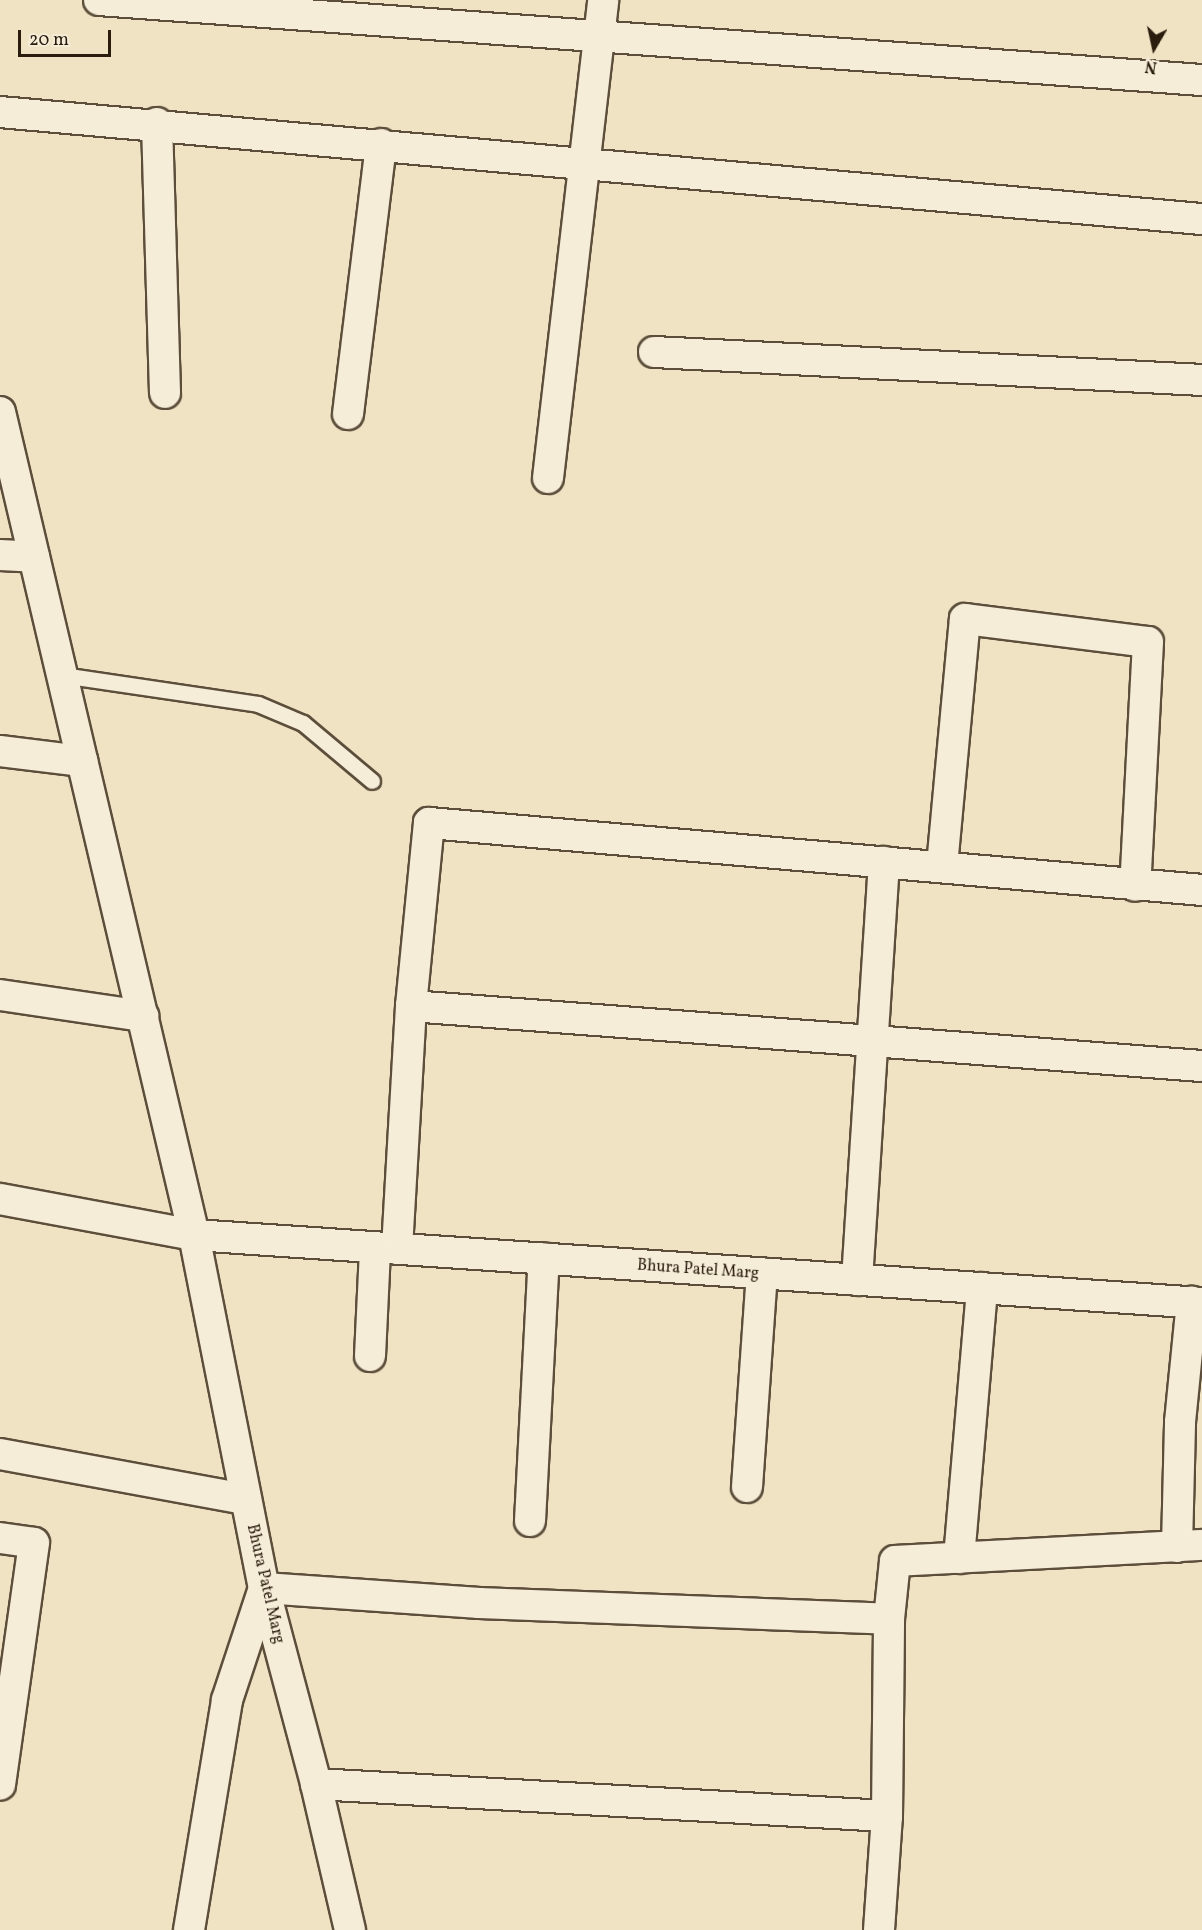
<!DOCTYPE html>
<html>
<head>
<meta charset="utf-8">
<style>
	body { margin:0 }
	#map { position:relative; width:1202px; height:1930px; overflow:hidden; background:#efe3c3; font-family:Vollkorn,serif }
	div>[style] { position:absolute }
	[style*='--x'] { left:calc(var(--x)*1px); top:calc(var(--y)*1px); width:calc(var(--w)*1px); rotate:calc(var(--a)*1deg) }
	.roads { filter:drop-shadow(2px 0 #5c4e3b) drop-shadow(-2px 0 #5c4e3b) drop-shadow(0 2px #5c4e3b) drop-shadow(0 -2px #5c4e3b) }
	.lane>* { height:15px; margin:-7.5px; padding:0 7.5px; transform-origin:7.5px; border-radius:7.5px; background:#f5edd8 }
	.street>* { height:30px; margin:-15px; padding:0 15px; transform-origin:15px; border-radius:15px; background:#f5edd8 }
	span { translate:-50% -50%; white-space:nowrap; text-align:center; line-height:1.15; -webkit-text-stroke:4.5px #f5edd8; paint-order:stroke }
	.street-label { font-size:16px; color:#2b1d0e }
	.north { position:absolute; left:1124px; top:18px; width:60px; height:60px; -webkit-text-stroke:4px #f5edd8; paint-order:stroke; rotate:189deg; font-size:16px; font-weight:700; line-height:24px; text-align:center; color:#2b1d0e }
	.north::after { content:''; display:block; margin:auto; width:21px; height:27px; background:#2b1d0e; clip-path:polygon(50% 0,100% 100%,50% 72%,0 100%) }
	.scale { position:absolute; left:18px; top:30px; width:93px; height:27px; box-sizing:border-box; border:3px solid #2b1d0e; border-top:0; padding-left:8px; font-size:18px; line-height:21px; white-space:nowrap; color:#2b1d0e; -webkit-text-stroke:4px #f5edd8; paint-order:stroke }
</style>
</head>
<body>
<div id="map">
	<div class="roads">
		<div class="lane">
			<i style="--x:62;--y:675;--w:198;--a:8.4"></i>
			<i style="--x:258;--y:704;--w:49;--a:22.9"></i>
			<i style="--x:303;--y:723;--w:90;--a:40"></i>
		</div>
		<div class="street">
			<i style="--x:99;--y:0;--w:1106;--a:4.15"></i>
			<i style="--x:0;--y:112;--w:1207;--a:5.09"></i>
			<i style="--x:157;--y:123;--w:270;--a:88.3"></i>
			<i style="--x:654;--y:352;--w:549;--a:2.92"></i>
			<i style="--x:0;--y:412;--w:846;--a:76.74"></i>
			<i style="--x:194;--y:1235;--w:360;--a:78.8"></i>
			<i style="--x:264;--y:1588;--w:203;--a:75.1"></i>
			<i style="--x:316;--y:1784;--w:150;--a:76.9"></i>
			<i style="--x:348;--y:414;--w:272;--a:-83"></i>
			<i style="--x:548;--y:478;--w:481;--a:-83.4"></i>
			<i style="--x:0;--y:555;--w:34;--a:3"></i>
			<i style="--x:0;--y:751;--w:83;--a:7"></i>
			<i style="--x:942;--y:866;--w:248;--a:-84.7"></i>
			<i style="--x:965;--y:619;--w:184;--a:7.2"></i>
			<i style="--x:1148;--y:642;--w:244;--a:93"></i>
			<i style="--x:0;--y:995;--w:145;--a:8.4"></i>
			<i style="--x:411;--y:1006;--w:793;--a:4.34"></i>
			<i style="--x:0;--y:1199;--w:197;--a:10.5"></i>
			<i style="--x:194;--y:1235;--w:1010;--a:3.86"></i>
			<i style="--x:397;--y:1249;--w:243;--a:-86.7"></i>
			<i style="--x:411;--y:1006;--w:184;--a:-84.4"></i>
			<i style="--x:429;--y:823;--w:776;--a:4.95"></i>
			<i style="--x:857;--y:1280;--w:419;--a:-86.3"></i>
			<i style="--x:370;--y:1356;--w:108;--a:-87.3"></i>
			<i style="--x:0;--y:1454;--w:250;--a:10.4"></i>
			<i style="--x:747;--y:1487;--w:214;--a:-86"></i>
			<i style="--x:530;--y:1521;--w:263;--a:-87"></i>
			<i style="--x:0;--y:1538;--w:34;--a:8"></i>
			<i style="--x:34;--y:1543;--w:244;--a:98"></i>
			<i style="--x:1177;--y:1547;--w:125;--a:-88.6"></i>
			<i style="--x:1180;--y:1422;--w:121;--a:-84.3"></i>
			<i style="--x:959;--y:1558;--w:271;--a:-85.1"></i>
			<i style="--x:316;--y:1784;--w:572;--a:3.21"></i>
			<i style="--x:887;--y:1816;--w:197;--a:-89.4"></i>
			<i style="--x:889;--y:1619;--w:58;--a:-84.1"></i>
			<i style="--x:895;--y:1561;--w:307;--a:-3"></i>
			<i style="--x:189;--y:1930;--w:233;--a:-80.6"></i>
			<i style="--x:227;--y:1700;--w:118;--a:-71.7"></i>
			<i style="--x:264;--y:1588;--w:216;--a:4"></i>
			<i style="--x:479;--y:1603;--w:410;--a:2.2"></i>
			<i style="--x:879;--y:1930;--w:114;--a:-86"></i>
		</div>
	</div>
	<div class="street-label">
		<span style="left:698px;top:1270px;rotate:4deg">Bhura Patel Marg</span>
		<span style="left:265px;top:1584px;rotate:77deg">Bhura Patel Marg</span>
	</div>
	<div class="north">N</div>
	<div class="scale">20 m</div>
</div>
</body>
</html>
